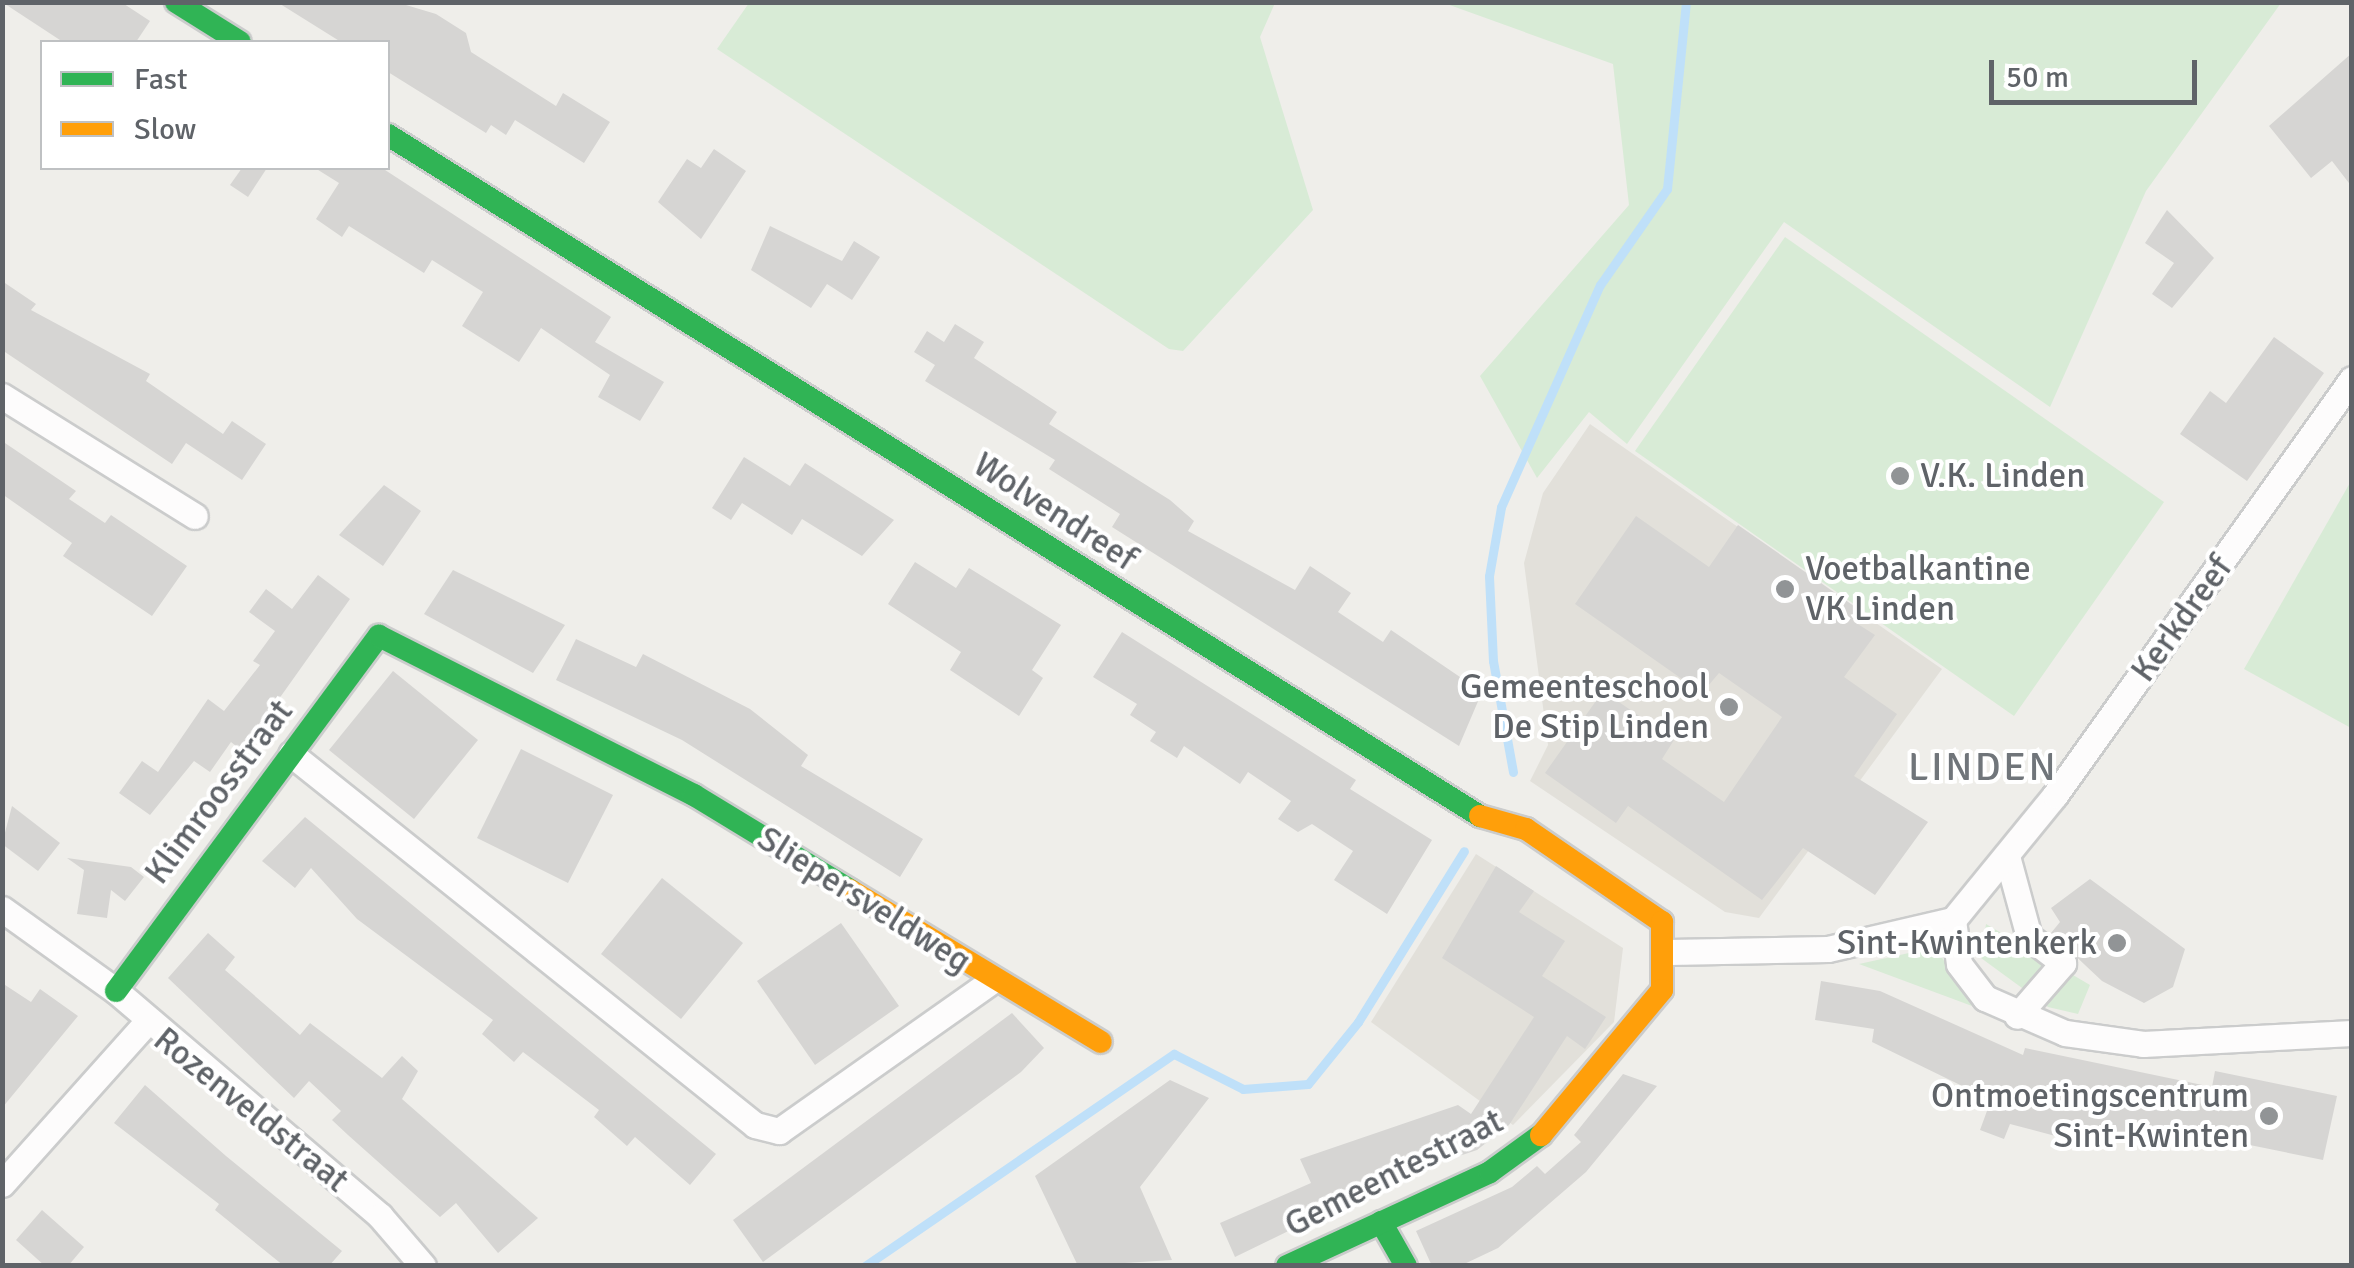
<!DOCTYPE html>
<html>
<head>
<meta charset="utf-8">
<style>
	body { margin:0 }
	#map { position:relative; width:2354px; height:1268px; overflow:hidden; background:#efeeea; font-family:Signika,sans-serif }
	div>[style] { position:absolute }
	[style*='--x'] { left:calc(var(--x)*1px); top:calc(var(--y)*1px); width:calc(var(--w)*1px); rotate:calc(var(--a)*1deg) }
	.education>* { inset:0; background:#e2e0da }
	.green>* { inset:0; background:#d8ebd6 }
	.stream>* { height:9px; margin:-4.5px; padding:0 4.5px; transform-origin:4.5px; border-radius:4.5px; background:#bfe0f9 }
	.building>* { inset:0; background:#d6d5d3 }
	.roads { filter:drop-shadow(2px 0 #cbcccc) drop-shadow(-2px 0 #cbcccc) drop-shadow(0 2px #cbcccc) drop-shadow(0 -2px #cbcccc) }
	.street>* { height:25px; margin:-12.5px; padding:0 12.5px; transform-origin:12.5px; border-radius:12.5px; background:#fdfcfc }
	.fast>* { height:22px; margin:-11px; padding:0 11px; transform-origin:11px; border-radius:11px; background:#30b455 }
	.slow>* { height:22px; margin:-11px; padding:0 11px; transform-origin:11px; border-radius:11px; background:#ff9f0a }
	.dots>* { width:28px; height:28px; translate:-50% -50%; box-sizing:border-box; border:5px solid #fff; border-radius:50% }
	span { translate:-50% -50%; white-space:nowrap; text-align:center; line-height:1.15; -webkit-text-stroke:8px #fff; paint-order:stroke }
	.poi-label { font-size:35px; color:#5f6368 }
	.left { translate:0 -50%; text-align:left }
	.right { translate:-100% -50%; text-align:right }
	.street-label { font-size:35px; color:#5f6368 }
	.quarter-label { font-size:40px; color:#70757a; letter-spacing:2.5px }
	.frame { position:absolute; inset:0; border:5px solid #5f6368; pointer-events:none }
	.legend { position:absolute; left:40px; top:40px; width:350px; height:130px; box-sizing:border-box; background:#fff; border:2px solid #bfc1c3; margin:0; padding:12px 18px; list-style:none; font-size:30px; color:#5f6368 }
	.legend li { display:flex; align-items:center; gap:20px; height:50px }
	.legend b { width:50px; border:2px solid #bfc1c3 }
	.scale { position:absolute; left:1989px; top:60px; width:208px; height:45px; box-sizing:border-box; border:5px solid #5f6368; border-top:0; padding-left:12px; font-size:30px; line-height:35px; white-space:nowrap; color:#5f6368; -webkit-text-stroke:8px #fff; paint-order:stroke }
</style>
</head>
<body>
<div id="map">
	<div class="education">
		<i style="clip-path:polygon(1590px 424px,1942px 669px,1759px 918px,1725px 912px,1530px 781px,1548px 745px,1524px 563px,1543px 493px)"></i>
		<i style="clip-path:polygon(1476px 854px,1623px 948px,1614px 1022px,1513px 1125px,1371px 1022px)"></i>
	</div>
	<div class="green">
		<i style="clip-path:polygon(749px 3px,1275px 3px,1260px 37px,1313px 210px,1183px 351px,1169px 349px,717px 49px)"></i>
		<i style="clip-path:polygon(1444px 3px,2281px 3px,2146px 191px,2050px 407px,1784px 222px,1627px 444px,1589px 412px,1537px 478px,1480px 376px,1629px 205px,1613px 64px)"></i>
		<i style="clip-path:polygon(1785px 237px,2164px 502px,2014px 716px,1635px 451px)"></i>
		<i style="clip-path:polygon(2351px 481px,2351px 728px,2244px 669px)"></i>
		<i style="clip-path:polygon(1986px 924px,2090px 985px,2078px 1014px,2048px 1007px,1981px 958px)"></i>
		<i style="clip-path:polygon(1927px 949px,1941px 956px,1972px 1006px,1859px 964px)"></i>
	</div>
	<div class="stream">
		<i style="--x:1513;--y:772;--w:113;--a:-100.2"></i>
		<i style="--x:1493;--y:661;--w:85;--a:-92.7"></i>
		<i style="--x:1489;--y:576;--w:70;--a:-80.1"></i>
		<i style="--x:1501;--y:507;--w:243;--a:-66"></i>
		<i style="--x:1600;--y:285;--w:117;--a:-55.1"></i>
		<i style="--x:1667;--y:189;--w:188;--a:-84.2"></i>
		<i style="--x:865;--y:1266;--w:375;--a:-34.5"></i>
		<i style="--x:1174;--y:1054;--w:77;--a:26.9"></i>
		<i style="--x:1243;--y:1089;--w:65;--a:-4.4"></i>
		<i style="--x:1308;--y:1084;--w:80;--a:-51.1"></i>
		<i style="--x:1358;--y:1022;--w:201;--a:-58.2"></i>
	</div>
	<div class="building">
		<i style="clip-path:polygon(2px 2px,121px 2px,150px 21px,136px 42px,63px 42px)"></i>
		<i style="clip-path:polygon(277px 2px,396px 2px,436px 14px,466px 33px,471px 52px,556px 106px,563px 93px,610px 122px,584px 163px,515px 120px,506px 135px,491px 125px,486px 133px,388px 72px,388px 42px,341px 42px)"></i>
		<i style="clip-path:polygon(2352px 53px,2352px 187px,2332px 161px,2311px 178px,2269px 126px)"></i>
		<i style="clip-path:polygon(714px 149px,746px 171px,701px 239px,658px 202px,687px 159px,701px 168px)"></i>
		<i style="clip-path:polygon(242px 168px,267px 168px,248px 197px,230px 185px)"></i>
		<i style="clip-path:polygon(315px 168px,382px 168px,611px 317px,595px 342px,664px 382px,640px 421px,598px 397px,610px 375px,541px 328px,519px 362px,462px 326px,483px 292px,432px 260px,424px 273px,349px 226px,342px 237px,316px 219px,339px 183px)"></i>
		<i style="clip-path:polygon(2167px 210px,2214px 258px,2172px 308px,2152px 294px,2174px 263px,2145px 243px)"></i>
		<i style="clip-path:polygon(770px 226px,842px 261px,854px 241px,880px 257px,852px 300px,827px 284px,811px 308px,751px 270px)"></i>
		<i style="clip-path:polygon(2px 281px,36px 304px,31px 310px,150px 374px,146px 381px,223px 434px,232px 421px,266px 444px,242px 480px,186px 443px,172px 464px,2px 350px)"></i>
		<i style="clip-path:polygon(955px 324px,984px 342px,974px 358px,1057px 412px,1049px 424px,1170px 500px,1194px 521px,1188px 531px,1295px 590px,1310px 566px,1351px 593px,1338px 612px,1383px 642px,1391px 630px,1482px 692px,1459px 746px,1112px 527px,1120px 514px,1049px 469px,1055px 460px,925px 381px,935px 365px,914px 352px,927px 331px,944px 342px)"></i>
		<i style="clip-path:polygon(2274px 337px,2324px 373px,2247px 481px,2180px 434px,2210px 391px,2226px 403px)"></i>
		<i style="clip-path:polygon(2px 441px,76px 491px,69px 499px,105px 523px,111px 515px,187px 566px,152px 616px,63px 556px,72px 543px,2px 494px)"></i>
		<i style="clip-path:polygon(744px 457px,790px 486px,805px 463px,894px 520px,862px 556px,802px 519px,792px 535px,742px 503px,731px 520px,712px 508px)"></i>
		<i style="clip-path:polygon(384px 485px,421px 511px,383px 566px,339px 535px)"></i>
		<i style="clip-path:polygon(1636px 516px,1709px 567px,1738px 525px,1861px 611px,1853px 621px,1875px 635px,1844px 677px,1897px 714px,1854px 776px,1928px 822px,1875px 895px,1803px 848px,1762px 900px,1628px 806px,1616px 823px,1545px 773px,1603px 691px,1674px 740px,1662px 759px,1724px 802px,1782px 717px,1719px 673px,1702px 693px,1575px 604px)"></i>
		<i style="clip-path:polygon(915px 562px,956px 588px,969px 568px,1061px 625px,1032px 670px,1043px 678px,1019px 716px,950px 670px,961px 652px,888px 604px)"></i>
		<i style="clip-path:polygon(453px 570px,565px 625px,533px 673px,424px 614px)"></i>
		<i style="clip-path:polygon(318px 575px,350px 599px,242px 751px,231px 742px,210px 772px,194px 761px,150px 815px,119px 793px,142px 761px,158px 772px,208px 699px,224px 711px,260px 665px,253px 661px,275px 631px,249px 612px,266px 589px,292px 609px)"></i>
		<i style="clip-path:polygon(1122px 632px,1356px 780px,1350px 789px,1432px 840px,1387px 914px,1334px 880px,1353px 851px,1312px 824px,1298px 832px,1278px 819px,1291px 801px,1248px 772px,1240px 784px,1184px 746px,1177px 758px,1150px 741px,1156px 732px,1130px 715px,1137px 704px,1093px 677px)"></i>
		<i style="clip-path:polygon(576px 639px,636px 667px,643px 654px,750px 709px,808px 755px,801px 766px,923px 839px,900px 877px,682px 740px,556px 680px)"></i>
		<i style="clip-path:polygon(393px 671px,478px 740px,414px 819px,329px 750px)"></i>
		<i style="clip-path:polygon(521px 749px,613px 795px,568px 883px,477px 838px)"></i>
		<i style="clip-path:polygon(12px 806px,60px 843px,38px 871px,2px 844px)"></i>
		<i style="clip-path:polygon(305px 817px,716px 1154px,690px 1185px,635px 1137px,627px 1146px,594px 1117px,599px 1110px,523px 1052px,514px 1062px,482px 1034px,493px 1020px,357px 919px,311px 868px,295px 888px,262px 861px)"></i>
		<i style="clip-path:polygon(67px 858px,131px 867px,144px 877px,125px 901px,111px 890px,107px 918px,77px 914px,84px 870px)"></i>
		<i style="clip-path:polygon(1496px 866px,1534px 891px,1519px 912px,1565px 941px,1542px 976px,1606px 1017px,1585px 1049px,1567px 1036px,1509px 1125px,1477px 1150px,1403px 1175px,1235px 1257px,1220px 1223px,1311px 1183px,1300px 1159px,1458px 1105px,1471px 1114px,1534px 1017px,1442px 958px)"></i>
		<i style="clip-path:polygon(662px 878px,743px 943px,681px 1019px,601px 954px)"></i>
		<i style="clip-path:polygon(2090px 879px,2185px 949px,2173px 987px,2144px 1003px,2102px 981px,2051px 933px,2060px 922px,2051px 908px)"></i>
		<i style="clip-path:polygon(841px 923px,899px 1006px,815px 1065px,757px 981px)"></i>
		<i style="clip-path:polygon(208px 933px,235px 957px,225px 970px,300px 1035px,310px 1023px,382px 1078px,402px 1056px,418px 1071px,402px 1099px,538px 1218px,498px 1253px,456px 1203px,440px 1217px,348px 1135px,332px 1120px,341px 1111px,309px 1081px,294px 1098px,168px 978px)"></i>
		<i style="clip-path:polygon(1821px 981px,1880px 991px,2023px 1055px,2025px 1048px,2212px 1087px,2215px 1071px,2337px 1096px,2323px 1160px,2171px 1129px,2168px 1144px,2089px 1128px,2078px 1142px,2010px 1124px,2004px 1139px,1980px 1130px,1991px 1100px,1872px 1042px,1874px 1029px,1815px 1020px)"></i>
		<i style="clip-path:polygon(2px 983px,31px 1002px,40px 989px,78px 1016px,2px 1108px)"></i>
		<i style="clip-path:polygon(1012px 1013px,1044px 1048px,1021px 1072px,763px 1262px,733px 1220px)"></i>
		<i style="clip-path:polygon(1623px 1074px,1657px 1086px,1586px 1172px,1498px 1248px,1460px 1266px,1432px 1266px,1416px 1231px,1512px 1187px,1537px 1166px,1545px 1174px,1581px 1142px,1574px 1135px)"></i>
		<i style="clip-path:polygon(1170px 1080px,1209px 1098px,1140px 1187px,1172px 1260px,1078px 1266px,1035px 1176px)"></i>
		<i style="clip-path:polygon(145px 1085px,226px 1156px,342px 1251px,329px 1266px,284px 1266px,215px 1210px,219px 1204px,114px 1123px)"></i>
		<i style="clip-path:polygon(42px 1210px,84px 1247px,68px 1266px,45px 1266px,16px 1240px)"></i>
	</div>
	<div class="roads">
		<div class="street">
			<i style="--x:2;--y:396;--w:227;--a:31.9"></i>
			<i style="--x:291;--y:754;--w:594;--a:38.64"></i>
			<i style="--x:755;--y:1125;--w:25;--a:14"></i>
			<i style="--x:779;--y:1131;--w:261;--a:-35.2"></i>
			<i style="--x:2007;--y:856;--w:84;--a:74.8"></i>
			<i style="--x:2029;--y:937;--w:43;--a:37.4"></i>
			<i style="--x:2063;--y:963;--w:70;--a:131"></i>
			<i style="--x:2;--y:909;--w:140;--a:35.7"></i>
			<i style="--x:116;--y:991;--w:347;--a:40.4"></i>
			<i style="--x:380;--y:1216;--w:66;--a:49.3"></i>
			<i style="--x:1953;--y:920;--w:44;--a:82.2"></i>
			<i style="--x:1959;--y:964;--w:43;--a:52.6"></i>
			<i style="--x:1985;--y:998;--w:87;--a:23.6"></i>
			<i style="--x:2065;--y:1033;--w:79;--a:8"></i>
			<i style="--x:2143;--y:1044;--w:209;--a:-3"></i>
			<i style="--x:1669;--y:952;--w:159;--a:-1.1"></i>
			<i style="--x:1828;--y:949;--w:128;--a:-13.1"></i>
			<i style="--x:1953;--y:920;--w:161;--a:-50.8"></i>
			<i style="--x:2055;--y:795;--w:511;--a:-54.48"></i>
			<i style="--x:2;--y:1184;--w:216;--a:-48.2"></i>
		</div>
		<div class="fast">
			<i style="--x:176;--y:2;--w:75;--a:32"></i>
			<i style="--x:388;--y:135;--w:1287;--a:31.95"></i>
			<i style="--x:116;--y:991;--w:442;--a:-53.5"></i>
			<i style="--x:379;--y:636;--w:353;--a:26.8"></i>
			<i style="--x:694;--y:795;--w:183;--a:31.3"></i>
			<i style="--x:1381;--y:1222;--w:51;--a:60.4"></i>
			<i style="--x:1287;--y:1266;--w:224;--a:-24.8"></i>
			<i style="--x:1490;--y:1172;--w:63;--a:-36"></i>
		</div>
		<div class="slow">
			<i style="--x:1480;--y:816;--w:48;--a:15.8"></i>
			<i style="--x:1526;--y:829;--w:165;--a:34.4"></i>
			<i style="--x:1662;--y:922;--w:68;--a:90"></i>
			<i style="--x:1662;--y:990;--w:189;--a:129.8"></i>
			<i style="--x:850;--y:890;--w:293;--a:31.2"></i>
		</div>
	</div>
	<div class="dots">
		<i style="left:1900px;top:476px;background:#919496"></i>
		<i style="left:1785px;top:589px;background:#919496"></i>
		<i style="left:1729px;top:707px;background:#919496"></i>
		<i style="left:2117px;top:943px;background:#919496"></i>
		<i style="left:2269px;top:1116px;background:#919496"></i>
	</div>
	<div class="poi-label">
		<span class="left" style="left:1920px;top:476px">V.K. Linden</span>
		<span class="left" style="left:1805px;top:589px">Voetbalkantine<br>VK Linden</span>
		<span class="right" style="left:1709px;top:707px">Gemeenteschool<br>De Stip Linden</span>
		<span class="right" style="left:2097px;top:943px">Sint-Kwintenkerk</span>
		<span class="right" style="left:2249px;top:1116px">Ontmoetingscentrum<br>Sint-Kwinten</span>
	</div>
	<div class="street-label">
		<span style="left:1055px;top:512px;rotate:33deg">Wolvendreef</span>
		<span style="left:2182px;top:619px;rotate:-54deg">Kerkdreef</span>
		<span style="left:219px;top:792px;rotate:-53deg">Klimroosstraat</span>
		<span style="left:864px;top:900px;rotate:32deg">Sliepersveldweg</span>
		<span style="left:251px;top:1110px;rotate:39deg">Rozenveldstraat</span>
		<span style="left:1394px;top:1173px;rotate:-27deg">Gemeentestraat</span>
	</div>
	<div class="quarter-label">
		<span style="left:1983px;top:767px">LINDEN</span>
	</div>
	<div class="frame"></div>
	<ul class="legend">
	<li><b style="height:12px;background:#30b455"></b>Fast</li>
	<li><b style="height:12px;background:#ff9f0a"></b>Slow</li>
	</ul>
	<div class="scale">50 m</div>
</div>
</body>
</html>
